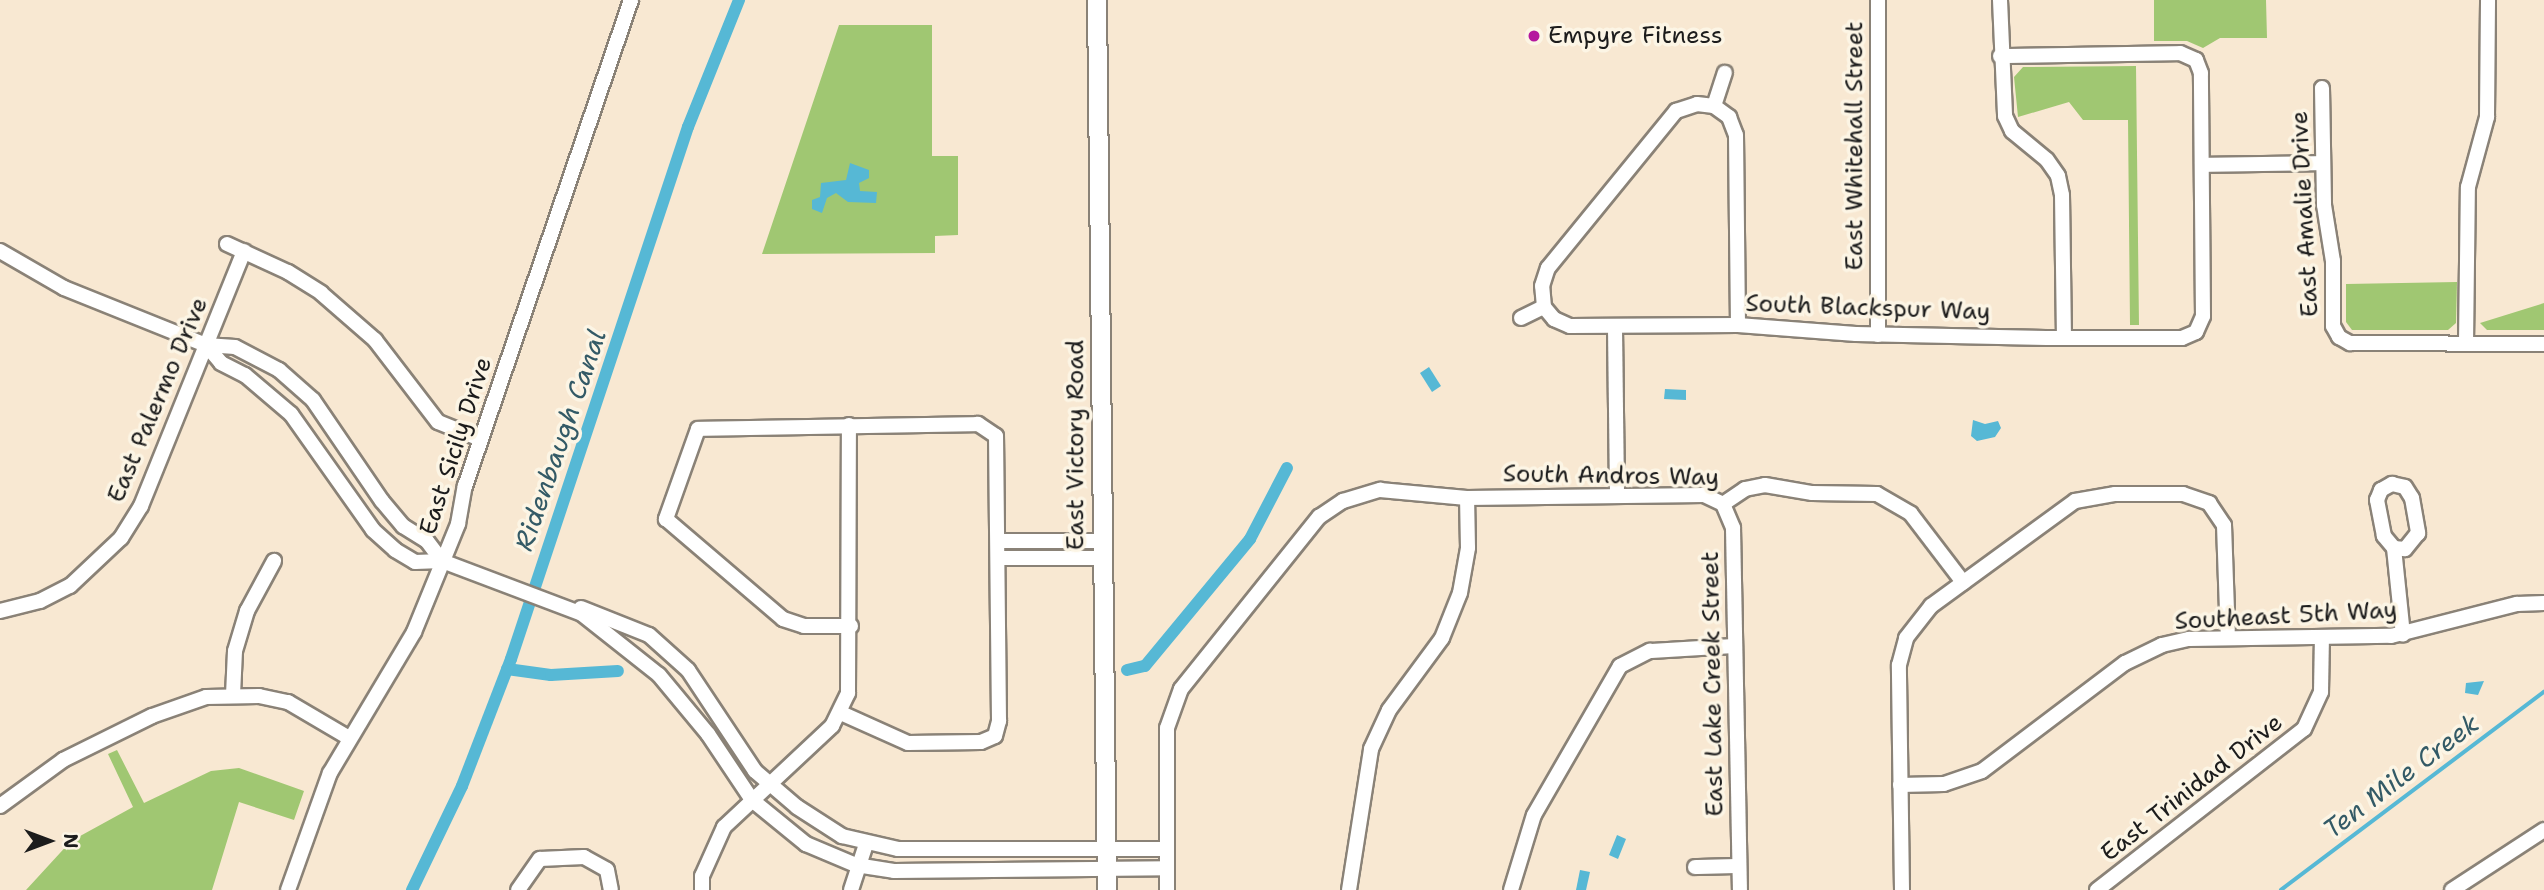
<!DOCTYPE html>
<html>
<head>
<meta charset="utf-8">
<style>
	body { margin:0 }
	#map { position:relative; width:2544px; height:890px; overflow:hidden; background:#f8e8d2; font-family:"Shantell Sans",sans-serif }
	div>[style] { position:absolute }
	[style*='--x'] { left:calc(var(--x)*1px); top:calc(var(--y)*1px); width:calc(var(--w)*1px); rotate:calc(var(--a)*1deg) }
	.green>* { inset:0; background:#a0c772 }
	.water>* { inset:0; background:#56b8d5 }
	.stream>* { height:3.5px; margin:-1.75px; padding:0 1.75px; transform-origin:1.75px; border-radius:1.75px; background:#56b8d5 }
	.canal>* { height:12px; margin:-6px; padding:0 6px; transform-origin:6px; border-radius:6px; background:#56b8d5 }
	.roads { filter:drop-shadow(2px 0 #8a8277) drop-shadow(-2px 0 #8a8277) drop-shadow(0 2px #8a8277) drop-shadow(0 -2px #8a8277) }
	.minor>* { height:14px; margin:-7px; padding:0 7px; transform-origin:7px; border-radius:7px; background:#fff }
	.major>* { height:18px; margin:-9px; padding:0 9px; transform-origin:9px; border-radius:9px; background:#fff }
	.dots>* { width:19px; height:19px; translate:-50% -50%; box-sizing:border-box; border:4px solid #fcf5e5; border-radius:50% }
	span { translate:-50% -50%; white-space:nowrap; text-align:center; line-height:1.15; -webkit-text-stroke:7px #fcf5e5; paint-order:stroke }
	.poi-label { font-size:24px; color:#1c1c1c }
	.left { translate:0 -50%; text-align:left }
	.street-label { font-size:24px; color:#1c1c1c }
	.water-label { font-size:26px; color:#335a66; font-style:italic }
	.north { position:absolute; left:14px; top:806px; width:70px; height:70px; -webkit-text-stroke:5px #fcf5e5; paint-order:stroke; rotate:90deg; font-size:19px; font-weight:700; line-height:28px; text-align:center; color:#1c1c1c }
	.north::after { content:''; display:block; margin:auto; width:24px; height:32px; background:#1c1c1c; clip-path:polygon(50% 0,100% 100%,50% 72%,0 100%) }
</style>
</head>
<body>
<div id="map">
	<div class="green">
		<i style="clip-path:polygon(2154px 0,2266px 0,2267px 38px,2220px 38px,2203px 48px,2187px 41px,2154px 41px)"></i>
		<i style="clip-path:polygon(839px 25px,932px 25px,932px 156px,958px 156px,958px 235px,935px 236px,935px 253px,762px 254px)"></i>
		<i style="clip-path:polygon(2136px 66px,2139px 325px,2130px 325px,2128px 120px,2083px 120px,2069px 102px,2018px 117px,2014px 77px,2023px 67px)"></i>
		<i style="clip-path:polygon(2457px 282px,2456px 323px,2448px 330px,2352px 330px,2346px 322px,2346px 284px)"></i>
		<i style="clip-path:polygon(2544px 303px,2544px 330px,2487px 330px,2480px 323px)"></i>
		<i style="clip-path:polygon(117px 750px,144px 803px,211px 771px,239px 768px,304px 791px,294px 820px,239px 802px,212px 890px,26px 890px,71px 841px,133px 807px,108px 754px)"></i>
	</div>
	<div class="water">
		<i style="clip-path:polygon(850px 163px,869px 170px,869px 178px,859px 183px,860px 191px,877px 192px,876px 203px,848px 202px,836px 193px,827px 198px,822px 213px,812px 209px,812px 200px,820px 197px,821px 183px,846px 180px)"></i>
		<i style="clip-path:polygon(1429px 367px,1441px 386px,1432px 392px,1420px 373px)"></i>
		<i style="clip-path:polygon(1665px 389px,1686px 390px,1686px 400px,1664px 399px)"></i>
		<i style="clip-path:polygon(1973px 420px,1985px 424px,1998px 421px,2001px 428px,1995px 437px,1977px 441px,1971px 436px)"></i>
		<i style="clip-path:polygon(2484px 681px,2478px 695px,2465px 693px,2466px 683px)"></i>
		<i style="clip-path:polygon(1617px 835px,1626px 839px,1618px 859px,1609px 855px)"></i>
		<i style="clip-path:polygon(1580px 870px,1590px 872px,1586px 890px,1576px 890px)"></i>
	</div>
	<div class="stream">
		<i style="--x:2281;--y:890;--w:329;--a:-37"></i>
	</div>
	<div class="canal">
		<i style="--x:507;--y:669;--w:44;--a:7.8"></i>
		<i style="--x:551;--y:675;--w:67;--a:-3.4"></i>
		<i style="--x:1127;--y:670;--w:18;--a:-13"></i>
		<i style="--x:1145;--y:666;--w:165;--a:-50.4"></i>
		<i style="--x:1250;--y:539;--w:80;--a:-62.5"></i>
		<i style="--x:412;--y:890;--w:115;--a:-64.3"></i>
		<i style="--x:462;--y:786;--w:136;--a:-68.9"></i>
		<i style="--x:511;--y:659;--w:561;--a:-71.6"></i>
		<i style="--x:688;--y:127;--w:137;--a:-68.1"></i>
	</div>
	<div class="roads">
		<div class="minor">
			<i style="--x:1878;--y:0;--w:335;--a:90"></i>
			<i style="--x:2000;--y:0;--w:116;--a:87.5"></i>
			<i style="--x:2005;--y:116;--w:17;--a:65"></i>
			<i style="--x:2012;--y:131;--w:45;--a:39.6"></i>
			<i style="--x:2047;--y:160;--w:19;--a:55"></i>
			<i style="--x:2058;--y:176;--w:19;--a:78"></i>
			<i style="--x:2062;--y:195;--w:143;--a:89.2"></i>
			<i style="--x:2322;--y:88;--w:117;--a:89"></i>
			<i style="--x:2324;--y:205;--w:57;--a:80.9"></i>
			<i style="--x:2333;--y:261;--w:65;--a:90"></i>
			<i style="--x:2333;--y:326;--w:13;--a:61"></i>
			<i style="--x:2339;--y:337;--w:13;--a:29"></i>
			<i style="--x:2350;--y:343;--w:194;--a:0.3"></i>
			<i style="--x:1714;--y:106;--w:35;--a:-72"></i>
			<i style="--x:2202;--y:165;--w:121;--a:-0.9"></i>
			<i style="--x:227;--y:244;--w:67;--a:24.7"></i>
			<i style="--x:288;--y:272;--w:39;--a:32"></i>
			<i style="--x:321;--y:293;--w:72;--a:41"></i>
			<i style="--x:375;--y:340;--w:103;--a:52.5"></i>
			<i style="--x:438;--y:422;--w:45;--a:22"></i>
			<i style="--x:0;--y:251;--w:74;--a:30"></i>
			<i style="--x:64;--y:288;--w:153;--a:21.9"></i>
			<i style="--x:206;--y:345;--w:29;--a:4"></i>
			<i style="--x:235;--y:347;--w:50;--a:27.6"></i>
			<i style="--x:279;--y:370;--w:45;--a:41.4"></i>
			<i style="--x:313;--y:400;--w:122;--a:55.7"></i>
			<i style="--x:382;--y:501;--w:33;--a:50"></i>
			<i style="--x:403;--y:526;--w:28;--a:32"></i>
			<i style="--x:427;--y:541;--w:25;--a:53"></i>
			<i style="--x:1544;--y:307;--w:16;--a:50"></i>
			<i style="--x:1554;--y:319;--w:17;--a:24"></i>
			<i style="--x:1570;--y:326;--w:168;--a:-0.3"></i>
			<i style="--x:1738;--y:325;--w:118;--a:4.4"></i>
			<i style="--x:1856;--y:334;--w:194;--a:1.2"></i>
			<i style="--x:2050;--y:338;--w:132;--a:0"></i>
			<i style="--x:2182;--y:338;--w:15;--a:-23"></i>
			<i style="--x:2196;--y:332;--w:17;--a:-66"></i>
			<i style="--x:2203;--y:316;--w:243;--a:-90.5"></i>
			<i style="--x:2201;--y:73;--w:14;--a:-111"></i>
			<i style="--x:2196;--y:60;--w:17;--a:-156"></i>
			<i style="--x:2180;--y:53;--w:180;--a:179"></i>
			<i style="--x:1544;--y:307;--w:21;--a:-95"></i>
			<i style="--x:1542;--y:286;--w:19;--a:-72"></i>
			<i style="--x:1548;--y:268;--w:203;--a:-50.8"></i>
			<i style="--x:1676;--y:111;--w:22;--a:-18"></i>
			<i style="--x:1697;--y:104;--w:17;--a:7"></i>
			<i style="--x:1714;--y:106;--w:19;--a:36"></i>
			<i style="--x:1729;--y:117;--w:19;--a:69"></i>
			<i style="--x:1736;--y:135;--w:190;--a:89.4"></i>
			<i style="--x:1521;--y:318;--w:25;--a:-26"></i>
			<i style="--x:1615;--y:328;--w:168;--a:89.3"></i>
			<i style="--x:2466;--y:343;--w:156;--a:-89.3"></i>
			<i style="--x:2468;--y:187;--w:73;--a:-74.8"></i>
			<i style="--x:2487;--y:117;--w:117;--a:-89.5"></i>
			<i style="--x:206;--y:345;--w:23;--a:50"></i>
			<i style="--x:221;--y:363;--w:27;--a:27"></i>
			<i style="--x:245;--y:375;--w:60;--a:40.3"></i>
			<i style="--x:291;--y:414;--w:142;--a:54.7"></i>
			<i style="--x:373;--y:530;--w:30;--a:42"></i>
			<i style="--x:395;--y:550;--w:23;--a:31"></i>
			<i style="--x:415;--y:562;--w:27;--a:-2"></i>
			<i style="--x:442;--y:561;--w:150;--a:20.7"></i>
			<i style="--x:582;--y:614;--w:98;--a:38.4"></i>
			<i style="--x:659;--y:675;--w:77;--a:50.3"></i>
			<i style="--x:708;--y:734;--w:79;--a:56.3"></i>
			<i style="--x:752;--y:800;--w:70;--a:39.2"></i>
			<i style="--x:806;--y:844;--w:54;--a:22.8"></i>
			<i style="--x:856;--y:865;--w:38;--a:9"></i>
			<i style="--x:894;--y:871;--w:273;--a:-0.6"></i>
			<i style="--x:2392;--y:484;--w:13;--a:13"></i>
			<i style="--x:2405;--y:487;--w:13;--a:58"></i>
			<i style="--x:2412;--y:498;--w:36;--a:80"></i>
			<i style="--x:2418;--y:533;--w:21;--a:129"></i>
			<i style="--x:2405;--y:549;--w:11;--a:-175"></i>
			<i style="--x:2394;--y:548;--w:16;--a:-130"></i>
			<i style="--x:2384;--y:536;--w:37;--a:-101"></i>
			<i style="--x:2377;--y:500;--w:11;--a:-68"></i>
			<i style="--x:2381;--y:490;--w:13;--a:-29"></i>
			<i style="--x:1723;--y:504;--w:27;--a:-34"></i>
			<i style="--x:1745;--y:489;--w:20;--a:-11"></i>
			<i style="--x:1765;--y:485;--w:48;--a:9.7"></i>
			<i style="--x:1812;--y:493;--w:65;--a:0.9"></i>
			<i style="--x:1877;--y:494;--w:39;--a:30"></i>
			<i style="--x:1911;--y:514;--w:86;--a:52.6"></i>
			<i style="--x:998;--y:541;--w:104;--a:0"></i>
			<i style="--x:2394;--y:548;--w:87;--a:84.1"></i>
			<i style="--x:998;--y:558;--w:104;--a:0"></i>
			<i style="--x:581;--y:608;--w:73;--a:21.7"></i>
			<i style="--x:649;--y:635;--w:52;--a:41.9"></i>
			<i style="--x:688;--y:670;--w:121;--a:56.4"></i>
			<i style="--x:755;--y:771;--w:55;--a:40.6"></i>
			<i style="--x:797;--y:807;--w:54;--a:32.8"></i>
			<i style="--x:842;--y:836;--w:57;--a:13.1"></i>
			<i style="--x:898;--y:849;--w:269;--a:0"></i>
			<i style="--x:0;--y:611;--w:41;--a:-14"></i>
			<i style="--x:40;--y:601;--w:34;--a:-27"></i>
			<i style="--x:70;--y:586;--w:70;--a:-43.3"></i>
			<i style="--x:121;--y:538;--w:38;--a:-58"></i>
			<i style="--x:141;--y:506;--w:275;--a:-68"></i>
			<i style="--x:233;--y:695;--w:44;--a:-87.4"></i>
			<i style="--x:235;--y:651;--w:42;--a:-73.3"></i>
			<i style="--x:247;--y:611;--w:57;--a:-61.6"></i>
			<i style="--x:841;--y:713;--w:73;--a:24.1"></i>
			<i style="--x:908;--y:743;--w:73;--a:-0.8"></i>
			<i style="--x:981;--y:742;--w:15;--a:-23"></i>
			<i style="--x:995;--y:736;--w:16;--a:-75"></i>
			<i style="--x:999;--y:721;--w:285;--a:-90.6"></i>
			<i style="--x:996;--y:436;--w:22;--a:-146"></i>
			<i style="--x:978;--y:424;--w:280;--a:179"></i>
			<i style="--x:698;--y:429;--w:96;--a:109.6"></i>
			<i style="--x:666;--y:519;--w:154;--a:40.5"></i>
			<i style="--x:783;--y:619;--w:22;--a:18"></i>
			<i style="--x:804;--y:626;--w:47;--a:0"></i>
			<i style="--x:1900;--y:785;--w:44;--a:-1.3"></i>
			<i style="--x:1944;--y:784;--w:40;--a:-18.9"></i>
			<i style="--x:1982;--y:771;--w:179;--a:-37.1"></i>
			<i style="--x:2125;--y:663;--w:41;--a:-25.9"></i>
			<i style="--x:2162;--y:645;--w:28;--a:-13"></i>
			<i style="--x:2189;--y:639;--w:202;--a:-0.9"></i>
			<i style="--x:2391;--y:636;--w:130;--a:-14.3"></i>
			<i style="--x:2517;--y:604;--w:27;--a:-2"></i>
			<i style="--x:0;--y:806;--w:78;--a:-36.1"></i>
			<i style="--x:63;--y:760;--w:99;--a:-26.3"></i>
			<i style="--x:152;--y:716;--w:57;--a:-19.4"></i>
			<i style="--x:206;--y:697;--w:53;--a:-1.1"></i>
			<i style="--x:259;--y:696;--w:30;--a:12"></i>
			<i style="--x:288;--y:702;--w:71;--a:30.5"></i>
			<i style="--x:1695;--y:867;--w:44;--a:-1.3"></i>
			<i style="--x:288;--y:890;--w:124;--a:-70.3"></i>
			<i style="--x:330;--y:773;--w:164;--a:-59.2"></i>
			<i style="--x:414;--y:632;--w:117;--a:-67.8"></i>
			<i style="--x:458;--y:524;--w:39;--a:-80"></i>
			<i style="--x:465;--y:486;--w:514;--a:-71.14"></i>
			<i style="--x:518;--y:890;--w:38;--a:-55"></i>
			<i style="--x:540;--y:859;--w:44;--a:-2.6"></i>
			<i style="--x:584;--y:857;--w:26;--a:29"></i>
			<i style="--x:607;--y:870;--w:20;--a:79"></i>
			<i style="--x:702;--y:890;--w:14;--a:-90"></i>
			<i style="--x:702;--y:876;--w:54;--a:-65.8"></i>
			<i style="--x:724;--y:827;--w:148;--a:-43.1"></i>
			<i style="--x:832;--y:726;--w:37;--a:-64"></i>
			<i style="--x:848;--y:693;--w:268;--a:-89.8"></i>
			<i style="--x:851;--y:890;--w:48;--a:-71.9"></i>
			<i style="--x:1167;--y:890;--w:162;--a:-90"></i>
			<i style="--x:1167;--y:728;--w:41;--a:-70.3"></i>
			<i style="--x:1181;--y:689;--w:221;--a:-51.3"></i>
			<i style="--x:1319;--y:517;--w:29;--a:-34"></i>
			<i style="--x:1343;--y:501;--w:39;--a:-17"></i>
			<i style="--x:1380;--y:490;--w:87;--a:5.3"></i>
			<i style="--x:1467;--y:498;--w:237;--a:-0.7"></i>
			<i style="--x:1704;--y:495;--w:21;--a:25"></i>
			<i style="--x:1723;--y:504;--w:26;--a:67"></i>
			<i style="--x:1733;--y:528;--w:362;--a:88.9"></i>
			<i style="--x:1349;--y:890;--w:143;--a:-81.1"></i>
			<i style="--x:1371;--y:749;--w:43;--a:-65.2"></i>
			<i style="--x:1389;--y:710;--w:89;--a:-53.6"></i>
			<i style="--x:1442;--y:638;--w:48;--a:-68.2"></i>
			<i style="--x:1460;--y:593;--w:46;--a:-79.9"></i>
			<i style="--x:1468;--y:548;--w:50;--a:-91.1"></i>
			<i style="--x:1511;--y:890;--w:78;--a:-73"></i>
			<i style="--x:1534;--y:815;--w:172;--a:-60"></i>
			<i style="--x:1620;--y:666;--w:34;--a:-27"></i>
			<i style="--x:1650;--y:651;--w:85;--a:-3.4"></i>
			<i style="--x:1902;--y:890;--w:225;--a:-90.8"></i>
			<i style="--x:1899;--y:665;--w:28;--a:-75"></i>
			<i style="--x:1906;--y:638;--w:41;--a:-52"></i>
			<i style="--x:1931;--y:606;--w:178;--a:-36.1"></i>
			<i style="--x:2075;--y:501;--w:41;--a:-9.9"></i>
			<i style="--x:2115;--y:494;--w:68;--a:0"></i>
			<i style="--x:2183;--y:494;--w:28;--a:19"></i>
			<i style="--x:2209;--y:503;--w:27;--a:56"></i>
			<i style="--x:2224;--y:525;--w:113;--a:88"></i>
			<i style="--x:2097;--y:890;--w:262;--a:-37.9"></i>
			<i style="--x:2304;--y:729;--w:41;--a:-65.3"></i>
			<i style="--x:2321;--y:692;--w:55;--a:-89"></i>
			<i style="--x:2452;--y:890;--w:110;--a:-33.1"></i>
		</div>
		<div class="major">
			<i style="--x:1097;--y:0;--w:890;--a:89.36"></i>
		</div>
	</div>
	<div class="dots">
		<i style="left:1534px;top:36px;background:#b5179e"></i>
	</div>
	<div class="poi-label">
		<span class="left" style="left:1548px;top:36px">Empyre Fitness</span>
	</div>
	<div class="street-label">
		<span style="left:1855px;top:146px;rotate:-90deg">East Whitehall Street</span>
		<span style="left:2305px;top:214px;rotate:-93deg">East Amalie Drive</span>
		<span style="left:1868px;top:308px;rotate:2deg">South Blackspur Way</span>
		<span style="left:158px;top:400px;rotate:-67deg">East Palermo Drive</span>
		<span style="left:1076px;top:445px;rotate:-90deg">East Victory Road</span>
		<span style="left:456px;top:446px;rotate:-72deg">East Sicily Drive</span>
		<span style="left:1611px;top:476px;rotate:1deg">South Andros Way</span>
		<span style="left:2286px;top:616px;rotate:-3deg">Southeast 5th Way</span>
		<span style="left:1713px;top:684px;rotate:-91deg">East Lake Creek Street</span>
		<span style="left:2192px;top:788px;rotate:-38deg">East Trinidad Drive</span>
	</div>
	<div class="water-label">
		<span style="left:560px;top:440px;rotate:-71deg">Ridenbaugh Canal</span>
		<span style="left:2401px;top:776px;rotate:-37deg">Ten Mile Creek</span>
	</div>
	<div class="north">N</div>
</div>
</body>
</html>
